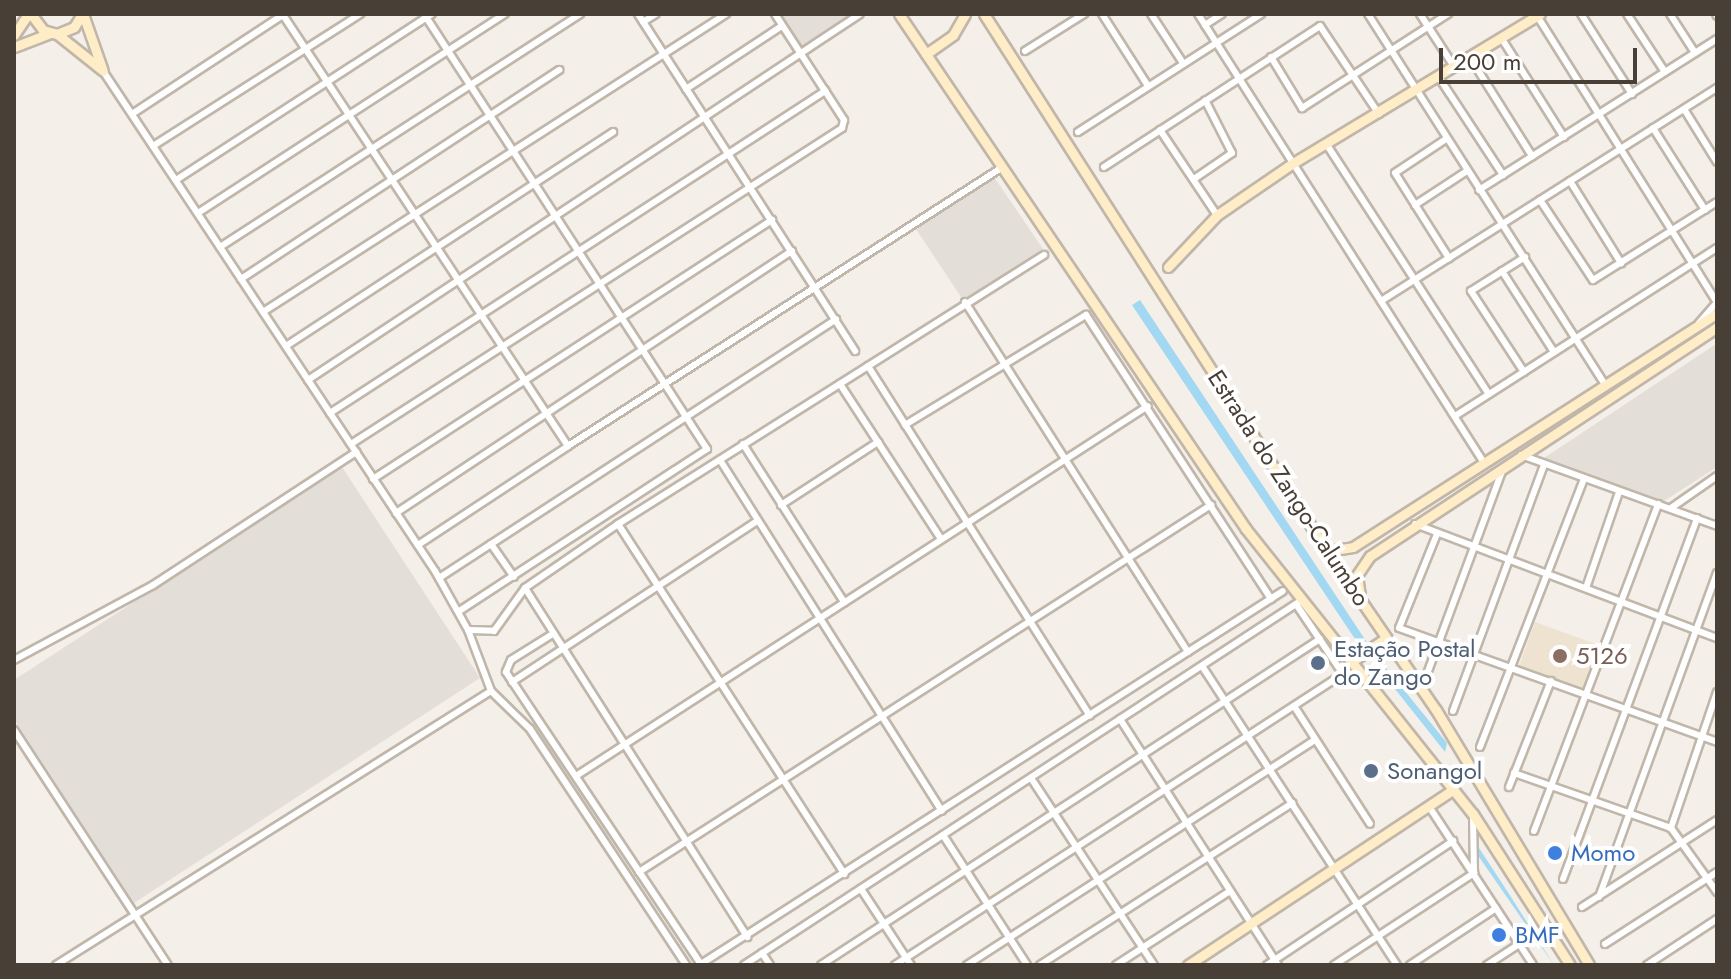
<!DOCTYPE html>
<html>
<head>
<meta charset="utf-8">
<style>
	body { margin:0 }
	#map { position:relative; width:1731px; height:979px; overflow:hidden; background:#f4efe8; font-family:Jost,sans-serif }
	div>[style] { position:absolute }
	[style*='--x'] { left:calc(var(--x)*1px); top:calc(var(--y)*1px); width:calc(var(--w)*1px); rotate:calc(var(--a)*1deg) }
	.industrial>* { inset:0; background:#e4ded9 }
	.education>* { inset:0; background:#eee3d1 }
	.water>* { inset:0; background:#a2d8f2 }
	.roads { filter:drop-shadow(2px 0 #c0b6aa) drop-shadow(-2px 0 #c0b6aa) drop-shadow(0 2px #c0b6aa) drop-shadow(0 -2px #c0b6aa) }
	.street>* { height:6px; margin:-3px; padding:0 3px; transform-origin:3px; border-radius:3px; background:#fff }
	.secondary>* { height:9px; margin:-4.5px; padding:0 4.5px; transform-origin:4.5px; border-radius:4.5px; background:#ffedc7 }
	.dots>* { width:22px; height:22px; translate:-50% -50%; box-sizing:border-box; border:4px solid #fff; border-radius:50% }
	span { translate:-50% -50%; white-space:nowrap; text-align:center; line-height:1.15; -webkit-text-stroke:8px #fff; paint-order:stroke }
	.street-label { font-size:24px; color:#483f36 }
	.service-label { font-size:24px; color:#4e5e75 }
	.left { translate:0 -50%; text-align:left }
	.education-label { font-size:24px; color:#785e54 }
	.shop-label { font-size:24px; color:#366cbe }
	.frame { position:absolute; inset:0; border:16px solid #483f36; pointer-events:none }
	.scale { position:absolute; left:1439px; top:48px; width:198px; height:36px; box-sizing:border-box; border:4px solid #483f36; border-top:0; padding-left:10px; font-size:24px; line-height:28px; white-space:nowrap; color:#483f36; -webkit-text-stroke:6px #fff; paint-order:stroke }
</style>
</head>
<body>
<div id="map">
	<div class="industrial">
		<i style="clip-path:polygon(779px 14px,857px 14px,803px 52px)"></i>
		<i style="clip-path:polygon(994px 177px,1043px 249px,963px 300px,916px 229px)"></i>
		<i style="clip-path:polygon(1716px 344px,1717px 467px,1664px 501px,1541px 460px)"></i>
		<i style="clip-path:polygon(342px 467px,480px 678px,134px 903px,14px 719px,14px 680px)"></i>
	</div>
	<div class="education">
		<i style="clip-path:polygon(1535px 622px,1601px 646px,1585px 690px,1519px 666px)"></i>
	</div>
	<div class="water">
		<i style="clip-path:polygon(1140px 300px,1374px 653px,1447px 743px,1445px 752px,1353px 636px,1132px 305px)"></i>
		<i style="clip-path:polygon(1479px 848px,1511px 897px,1554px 965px,1477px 854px)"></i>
	</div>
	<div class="roads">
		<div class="street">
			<i style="--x:424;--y:14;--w:519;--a:56.95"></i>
			<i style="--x:707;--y:449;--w:296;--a:146.8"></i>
			<i style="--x:638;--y:14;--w:401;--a:57.2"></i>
			<i style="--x:1102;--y:14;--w:85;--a:57.4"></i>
			<i style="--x:1151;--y:14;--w:59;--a:56.9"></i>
			<i style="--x:1198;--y:14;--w:532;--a:57.5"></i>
			<i style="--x:1368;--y:14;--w:439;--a:57.4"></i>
			<i style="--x:1420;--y:14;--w:64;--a:57.1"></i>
			<i style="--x:1536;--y:14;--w:340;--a:57.9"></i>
			<i style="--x:1581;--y:14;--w:95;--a:57.5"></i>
			<i style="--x:1627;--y:14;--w:69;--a:56.8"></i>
			<i style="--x:1670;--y:14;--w:46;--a:57.3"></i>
			<i style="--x:1716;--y:14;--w:2;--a:63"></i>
			<i style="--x:643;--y:22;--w:15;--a:-32"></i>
			<i style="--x:1205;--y:25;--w:20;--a:-33"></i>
			<i style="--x:1502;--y:39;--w:116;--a:57.7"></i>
			<i style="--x:1025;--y:51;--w:70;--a:-32.1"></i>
			<i style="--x:1271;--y:57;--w:60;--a:58.7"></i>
			<i style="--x:1302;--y:108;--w:174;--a:-32.8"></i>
			<i style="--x:1471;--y:59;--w:115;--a:57.8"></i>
			<i style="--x:103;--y:71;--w:600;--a:56.42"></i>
			<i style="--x:435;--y:571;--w:68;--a:60.8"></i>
			<i style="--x:468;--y:630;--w:65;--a:69.3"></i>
			<i style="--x:1440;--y:79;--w:115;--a:56.7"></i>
			<i style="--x:686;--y:89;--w:115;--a:-33.3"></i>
			<i style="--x:1684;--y:109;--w:62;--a:58.1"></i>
			<i style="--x:132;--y:114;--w:181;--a:-33.3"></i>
			<i style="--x:283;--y:15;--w:517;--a:56.53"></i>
			<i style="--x:568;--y:446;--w:515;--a:-32.7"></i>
			<i style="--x:1653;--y:128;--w:97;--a:57.6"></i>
			<i style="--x:1160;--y:130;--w:102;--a:56.2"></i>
			<i style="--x:1078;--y:132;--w:218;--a:-32.8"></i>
			<i style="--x:1446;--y:139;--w:61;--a:146.3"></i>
			<i style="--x:1395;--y:173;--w:101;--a:57.6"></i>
			<i style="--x:1327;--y:145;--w:297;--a:57"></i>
			<i style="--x:153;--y:146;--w:246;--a:-32.5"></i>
			<i style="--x:1104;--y:167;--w:258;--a:-33.1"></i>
			<i style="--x:1320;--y:26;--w:106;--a:56.2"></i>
			<i style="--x:1194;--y:179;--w:46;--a:-34.4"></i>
			<i style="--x:1232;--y:153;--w:59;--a:-117"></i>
			<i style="--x:176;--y:180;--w:305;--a:-33"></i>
			<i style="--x:1570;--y:181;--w:97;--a:58.1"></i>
			<i style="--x:1479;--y:190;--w:282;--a:-32.4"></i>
			<i style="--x:1540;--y:200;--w:96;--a:56.5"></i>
			<i style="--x:1593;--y:280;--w:146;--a:-32.2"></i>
			<i style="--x:1415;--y:205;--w:62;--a:-33.2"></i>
			<i style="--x:198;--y:213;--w:366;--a:-33"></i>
			<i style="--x:220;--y:247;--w:429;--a:-32.9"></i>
			<i style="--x:1502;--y:271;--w:96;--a:57.3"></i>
			<i style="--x:241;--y:279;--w:381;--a:-33.3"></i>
			<i style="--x:1381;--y:301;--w:398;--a:-32.4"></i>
			<i style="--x:965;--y:302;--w:415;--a:57.5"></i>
			<i style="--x:263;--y:312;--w:551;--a:-32.77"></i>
			<i style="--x:1699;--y:323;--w:28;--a:-49"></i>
			<i style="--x:286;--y:346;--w:391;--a:-33.2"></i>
			<i style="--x:868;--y:366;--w:414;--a:57.6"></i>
			<i style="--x:1524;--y:372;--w:97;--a:-123.2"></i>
			<i style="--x:1471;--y:291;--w:64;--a:-32.2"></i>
			<i style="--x:308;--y:380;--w:662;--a:-33.55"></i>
			<i style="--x:840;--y:384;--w:185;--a:56.9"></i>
			<i style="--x:330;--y:413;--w:591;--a:-33.04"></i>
			<i style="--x:825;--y:91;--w:92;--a:-123"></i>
			<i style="--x:1455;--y:416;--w:311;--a:-32.7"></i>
			<i style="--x:905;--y:425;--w:212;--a:-31.3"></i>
			<i style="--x:1086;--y:315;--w:339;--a:56.9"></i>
			<i style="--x:351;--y:444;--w:584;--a:-32.76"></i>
			<i style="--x:842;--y:128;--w:8;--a:-76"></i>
			<i style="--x:844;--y:120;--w:35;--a:-123"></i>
			<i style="--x:743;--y:444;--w:188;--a:57.4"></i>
			<i style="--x:1521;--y:455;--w:208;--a:19.9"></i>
			<i style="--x:720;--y:460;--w:415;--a:57.7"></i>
			<i style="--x:373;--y:479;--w:476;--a:-33"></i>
			<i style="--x:781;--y:505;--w:116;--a:-33"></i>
			<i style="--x:1671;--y:508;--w:56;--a:-34.8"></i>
			<i style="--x:396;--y:513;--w:475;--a:-33.5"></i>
			<i style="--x:618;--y:524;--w:417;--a:57.1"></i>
			<i style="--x:1415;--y:524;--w:323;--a:20.7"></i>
			<i style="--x:1437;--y:534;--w:101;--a:112"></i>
			<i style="--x:1399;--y:628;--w:338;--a:19.7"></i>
			<i style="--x:491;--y:544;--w:40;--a:55.1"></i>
			<i style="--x:418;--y:545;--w:180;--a:-33.4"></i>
			<i style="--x:439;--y:578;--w:474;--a:-33.1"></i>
			<i style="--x:525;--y:588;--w:414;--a:57.5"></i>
			<i style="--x:1586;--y:588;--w:102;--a:-71"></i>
			<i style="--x:469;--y:630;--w:25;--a:2"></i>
			<i style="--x:494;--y:631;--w:53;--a:-54.2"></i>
			<i style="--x:525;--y:588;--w:113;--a:-34.5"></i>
			<i style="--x:618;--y:524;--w:504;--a:-32.27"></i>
			<i style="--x:551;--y:635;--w:47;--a:148"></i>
			<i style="--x:511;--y:660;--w:13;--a:113"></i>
			<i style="--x:506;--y:672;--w:351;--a:56.3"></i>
			<i style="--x:701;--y:964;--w:691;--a:-32.66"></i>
			<i style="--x:14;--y:660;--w:158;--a:-28.3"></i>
			<i style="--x:153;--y:585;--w:243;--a:-33.2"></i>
			<i style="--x:1202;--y:666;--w:357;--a:56.9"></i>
			<i style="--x:1427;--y:674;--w:219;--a:-69.7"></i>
			<i style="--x:512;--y:682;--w:292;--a:-33.3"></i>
			<i style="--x:1717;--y:692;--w:144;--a:108.7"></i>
			<i style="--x:1671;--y:828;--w:79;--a:54.3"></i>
			<i style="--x:1294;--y:706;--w:140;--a:57.2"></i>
			<i style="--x:1453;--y:711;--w:262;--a:-69.7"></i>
			<i style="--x:1120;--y:719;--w:292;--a:57.3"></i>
			<i style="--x:14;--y:730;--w:281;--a:56.8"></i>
			<i style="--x:1480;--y:747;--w:287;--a:-68.8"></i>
			<i style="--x:1514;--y:773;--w:166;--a:19.3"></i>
			<i style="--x:576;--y:776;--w:681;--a:-32.9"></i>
			<i style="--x:1031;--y:778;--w:224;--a:56.7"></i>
			<i style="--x:1509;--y:787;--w:114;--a:-68.4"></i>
			<i style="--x:1430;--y:808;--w:188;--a:56.7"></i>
			<i style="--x:1534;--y:831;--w:350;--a:-69.2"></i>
			<i style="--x:943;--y:835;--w:155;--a:57.1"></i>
			<i style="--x:639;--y:872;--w:680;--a:-32.68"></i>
			<i style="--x:1563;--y:879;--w:385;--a:-69.6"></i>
			<i style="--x:861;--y:889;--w:91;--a:56.7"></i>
			<i style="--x:1599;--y:897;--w:345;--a:-70"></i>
			<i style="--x:1582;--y:907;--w:161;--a:-32.8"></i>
			<i style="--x:1605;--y:944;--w:133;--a:-32.7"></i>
			<i style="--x:762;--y:953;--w:14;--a:56"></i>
			<i style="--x:56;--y:965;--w:514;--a:-32.21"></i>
			<i style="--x:491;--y:691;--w:54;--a:44.3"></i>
			<i style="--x:530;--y:729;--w:283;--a:56.5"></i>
			<i style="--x:744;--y:965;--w:667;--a:-33.19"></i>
			<i style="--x:821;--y:965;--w:596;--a:-33.16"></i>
			<i style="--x:895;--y:965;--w:534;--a:-33.01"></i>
			<i style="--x:1343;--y:674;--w:84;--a:-123.9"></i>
			<i style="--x:967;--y:965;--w:414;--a:-32.9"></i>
			<i style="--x:1040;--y:965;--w:300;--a:-32.7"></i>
			<i style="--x:1116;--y:965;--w:136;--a:-33"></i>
			<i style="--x:1267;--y:965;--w:224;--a:-33.7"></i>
			<i style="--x:1334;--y:965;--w:168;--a:-33.3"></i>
			<i style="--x:1474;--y:873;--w:55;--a:-91"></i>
			<i style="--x:1410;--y:965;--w:103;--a:-33.5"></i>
			<i style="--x:1487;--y:965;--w:38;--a:-33"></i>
			<i style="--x:1647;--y:965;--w:84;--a:-33.3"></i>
		</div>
		<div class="secondary">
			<i style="--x:31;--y:14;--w:20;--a:53"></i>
			<i style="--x:43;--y:30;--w:15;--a:16"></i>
			<i style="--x:57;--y:34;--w:18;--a:-22"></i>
			<i style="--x:74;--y:27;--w:15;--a:-58"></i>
			<i style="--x:83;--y:14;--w:60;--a:70.7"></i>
			<i style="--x:899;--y:14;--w:621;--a:56.03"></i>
			<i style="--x:1246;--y:529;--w:364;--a:51.5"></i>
			<i style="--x:1473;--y:814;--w:179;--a:57.3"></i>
			<i style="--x:984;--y:14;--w:634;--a:57.44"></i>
			<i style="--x:1325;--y:548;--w:196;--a:55.6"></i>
			<i style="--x:1436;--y:710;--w:297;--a:59"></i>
			<i style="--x:57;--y:34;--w:56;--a:38.5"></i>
			<i style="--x:14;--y:35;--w:25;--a:-56"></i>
			<i style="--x:14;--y:47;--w:39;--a:-21"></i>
			<i style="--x:926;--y:54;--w:33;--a:-35"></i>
			<i style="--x:953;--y:35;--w:24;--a:-60"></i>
			<i style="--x:1168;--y:267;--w:71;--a:-46.7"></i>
			<i style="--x:1217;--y:215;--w:92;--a:-34.4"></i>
			<i style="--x:1293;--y:163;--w:288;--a:-31.1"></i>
			<i style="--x:1328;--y:551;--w:25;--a:-9"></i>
			<i style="--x:1353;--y:547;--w:433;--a:-32.7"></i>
			<i style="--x:1360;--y:596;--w:21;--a:-98"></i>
			<i style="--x:1357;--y:575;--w:23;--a:-56"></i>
			<i style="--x:1370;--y:556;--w:416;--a:-33.4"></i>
			<i style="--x:1351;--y:662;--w:42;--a:-34.4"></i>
			<i style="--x:1188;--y:965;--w:319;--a:-33.5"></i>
		</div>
	</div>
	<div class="dots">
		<i style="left:1560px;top:656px;background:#8d6e63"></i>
		<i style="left:1318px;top:663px;background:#5c6f8a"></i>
		<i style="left:1371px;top:771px;background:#5c6f8a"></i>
		<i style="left:1555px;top:853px;background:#3f7fe0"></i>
		<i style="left:1499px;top:935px;background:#3f7fe0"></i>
	</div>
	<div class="street-label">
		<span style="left:1289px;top:488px;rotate:57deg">Estrada do Zango-Calumbo</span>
	</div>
	<div class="service-label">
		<span class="left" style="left:1334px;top:663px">Estação Postal<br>do Zango</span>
		<span class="left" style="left:1387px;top:771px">Sonangol</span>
	</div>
	<div class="education-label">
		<span class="left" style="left:1576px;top:656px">5126</span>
	</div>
	<div class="shop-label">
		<span class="left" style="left:1571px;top:853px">Momo</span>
		<span class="left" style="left:1515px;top:935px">BMF</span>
	</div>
	<div class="frame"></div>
	<div class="scale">200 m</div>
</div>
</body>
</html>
